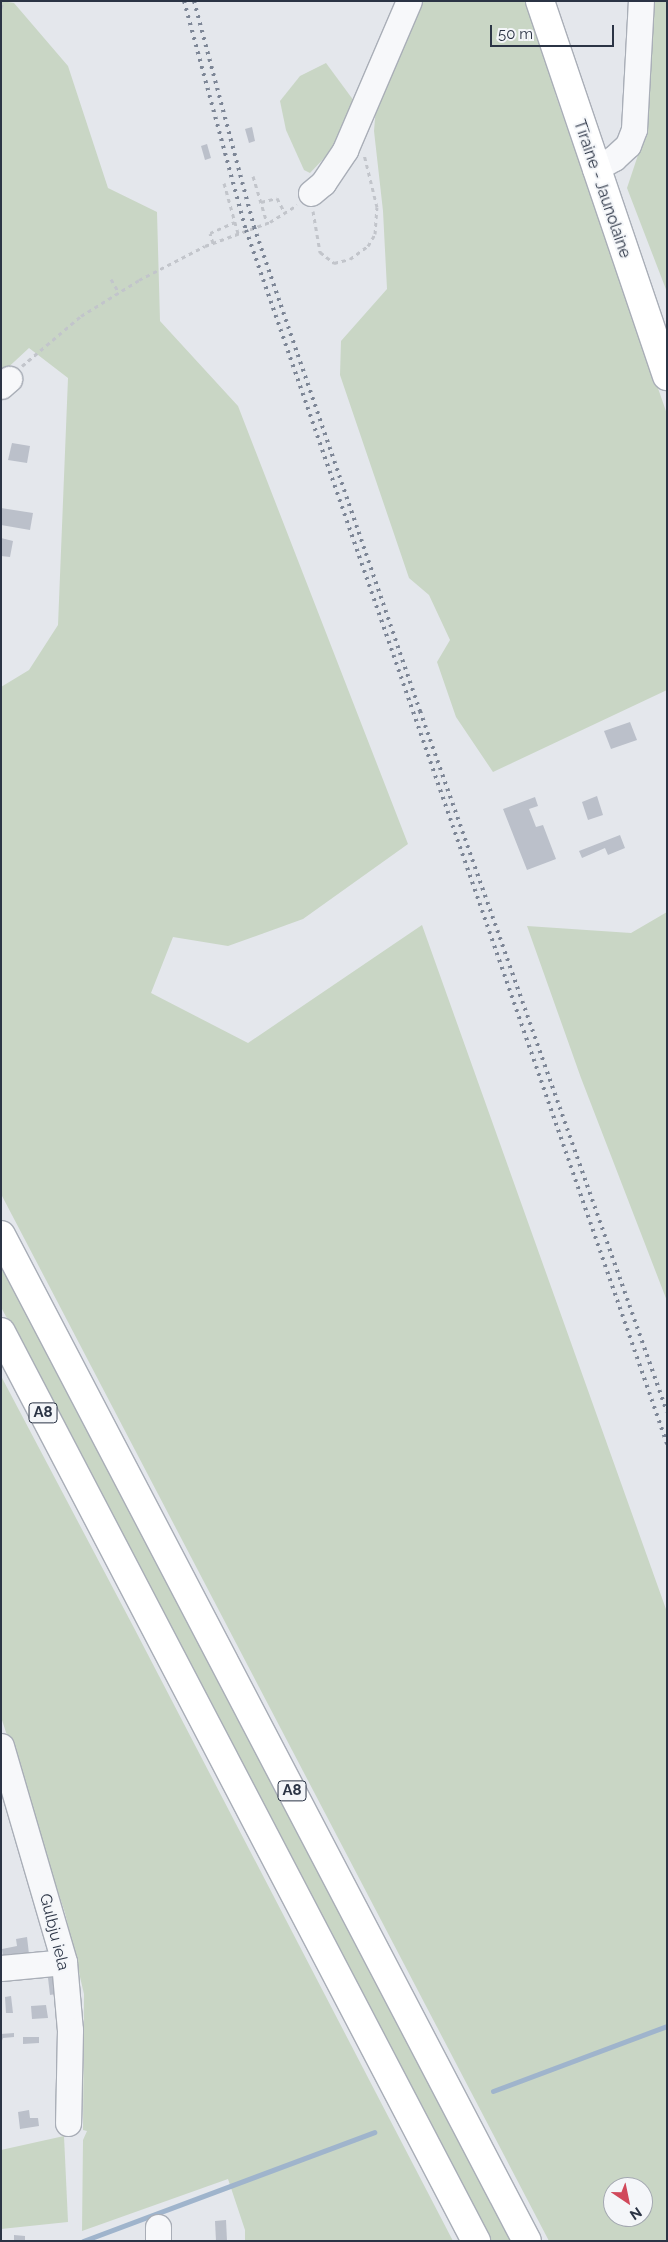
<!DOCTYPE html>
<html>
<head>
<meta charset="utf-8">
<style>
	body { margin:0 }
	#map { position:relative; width:668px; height:2242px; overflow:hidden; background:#e4e7ec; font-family:Raleway,sans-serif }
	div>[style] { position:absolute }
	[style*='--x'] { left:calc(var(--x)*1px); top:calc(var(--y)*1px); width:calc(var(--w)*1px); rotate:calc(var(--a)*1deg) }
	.green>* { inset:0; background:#c9d6c5 }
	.stream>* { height:5px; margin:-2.5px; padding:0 2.5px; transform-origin:2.5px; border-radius:2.5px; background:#9fb4cc }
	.building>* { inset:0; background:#bbc0ca }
	.path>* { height:3px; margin-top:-1.5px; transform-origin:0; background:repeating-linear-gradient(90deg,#c2c5cb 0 4px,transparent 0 8px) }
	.roads { filter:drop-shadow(1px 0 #a9aeb7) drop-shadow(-1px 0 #a9aeb7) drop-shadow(0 1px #a9aeb7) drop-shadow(0 -1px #a9aeb7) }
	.minor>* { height:25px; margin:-12.5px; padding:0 12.5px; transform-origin:12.5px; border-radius:12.5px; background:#f7f8fa }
	.major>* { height:28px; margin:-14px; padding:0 14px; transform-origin:14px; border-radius:14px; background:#fff }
	.highway>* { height:28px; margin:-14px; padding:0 14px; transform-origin:14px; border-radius:14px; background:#fff }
	.rail>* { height:4px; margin-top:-2px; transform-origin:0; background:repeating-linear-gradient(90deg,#7d8696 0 2.5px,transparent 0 7.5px) }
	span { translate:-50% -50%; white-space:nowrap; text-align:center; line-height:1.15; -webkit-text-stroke:4px #f4f6f9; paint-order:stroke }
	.shield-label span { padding:1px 4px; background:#f4f6f9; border:1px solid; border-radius:4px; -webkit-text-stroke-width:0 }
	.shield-label { font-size:15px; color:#2b3445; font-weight:700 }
	.street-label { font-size:16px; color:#2b3445 }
	.frame { position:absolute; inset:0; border:2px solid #2b3445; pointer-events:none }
	.north { position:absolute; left:603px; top:2177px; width:50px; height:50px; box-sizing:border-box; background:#f4f6f9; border:1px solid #a4a8b1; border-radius:50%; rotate:146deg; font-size:14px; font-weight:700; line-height:20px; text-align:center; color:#2b3445 }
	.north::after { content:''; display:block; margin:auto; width:18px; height:22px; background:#d1495b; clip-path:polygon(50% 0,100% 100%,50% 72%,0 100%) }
	.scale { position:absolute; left:490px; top:25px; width:124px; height:22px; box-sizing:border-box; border:2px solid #2b3445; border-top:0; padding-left:6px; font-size:15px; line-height:18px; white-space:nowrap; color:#2b3445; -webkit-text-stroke:4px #f4f6f9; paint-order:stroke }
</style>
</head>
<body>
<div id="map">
	<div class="green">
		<i style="clip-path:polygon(evenodd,1px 1px,14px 3px,68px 66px,108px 188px,157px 212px,160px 321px,238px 406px,408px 844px,303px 919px,228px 946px,173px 937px,151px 993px,248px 1043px,422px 925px,667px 1612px,667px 2241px,549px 2241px,1px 1194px,1px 687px,29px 670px,58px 625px,68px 378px,29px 348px,1px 374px,1px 1px,613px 2187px,643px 2187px,643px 2217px,613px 2217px,613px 2187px)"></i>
		<i style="clip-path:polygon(417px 1px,529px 1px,556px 96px,667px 414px,667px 690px,493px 772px,456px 717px,437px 662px,450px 640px,429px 595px,409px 578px,340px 375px,341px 341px,387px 289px,383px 211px,374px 131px,376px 106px,382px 98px,386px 63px)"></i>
		<i style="clip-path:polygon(647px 1px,667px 1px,667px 292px,627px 188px,646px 131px)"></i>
		<i style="clip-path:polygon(326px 63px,354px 101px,353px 118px,328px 154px,310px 173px,304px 170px,286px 130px,280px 101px,300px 76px)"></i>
		<i style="clip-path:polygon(667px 912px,667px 1301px,581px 1078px,527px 926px,631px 933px)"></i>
		<i style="clip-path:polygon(1px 1263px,421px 2066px,511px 2241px,490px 2241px,1px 1307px)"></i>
		<i style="clip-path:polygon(1px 1376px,133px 1626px,453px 2241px,245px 2241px,245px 2230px,228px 2179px,82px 2231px,83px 2140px,87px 2131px,83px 2130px,84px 1994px,65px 1913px,1px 1717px)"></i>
		<i style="clip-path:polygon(64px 2136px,68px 2222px,1px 2229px,1px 2150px)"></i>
	</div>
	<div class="stream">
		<i style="--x:493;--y:2091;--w:186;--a:-20.5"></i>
		<i style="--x:83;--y:2241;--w:311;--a:-20.5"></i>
	</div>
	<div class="building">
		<i style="clip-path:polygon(252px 127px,255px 141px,249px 143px,245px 129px)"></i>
		<i style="clip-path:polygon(207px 144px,211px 158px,205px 160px,201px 146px)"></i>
		<i style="clip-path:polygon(12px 443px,30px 446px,27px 463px,8px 460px)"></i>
		<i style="clip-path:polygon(1px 508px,33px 513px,30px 530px,1px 525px)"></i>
		<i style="clip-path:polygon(1px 538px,13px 541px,10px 557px,1px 556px)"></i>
		<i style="clip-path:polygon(630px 722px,637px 740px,611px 749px,604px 731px)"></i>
		<i style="clip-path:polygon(597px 796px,603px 815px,588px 820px,582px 802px)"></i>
		<i style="clip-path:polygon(535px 797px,538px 806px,529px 809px,536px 827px,543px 825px,556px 859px,527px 870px,503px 809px)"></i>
		<i style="clip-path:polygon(620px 835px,625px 848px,608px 855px,605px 848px,582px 858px,579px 851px)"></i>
		<i style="clip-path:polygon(27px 1937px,29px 1954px,3px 1957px,2px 1949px,17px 1946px,16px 1939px)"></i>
		<i style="clip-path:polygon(60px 1976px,62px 1993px,50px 1995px,48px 1978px)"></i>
		<i style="clip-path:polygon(11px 1996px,13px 2013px,6px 2013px,5px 1997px)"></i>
		<i style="clip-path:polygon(46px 2005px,48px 2018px,32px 2019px,31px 2006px)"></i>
		<i style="clip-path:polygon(14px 2033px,14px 2037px,3px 2038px,1px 2043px,1px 2034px)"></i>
		<i style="clip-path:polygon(23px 2037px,39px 2037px,39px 2043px,23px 2044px)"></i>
		<i style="clip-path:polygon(29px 2110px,30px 2118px,38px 2118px,39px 2126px,20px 2129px,18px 2112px)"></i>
		<i style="clip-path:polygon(226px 2220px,227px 2241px,216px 2241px,215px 2221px)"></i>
		<i style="clip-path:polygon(14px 2235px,25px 2236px,25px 2241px,14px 2241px)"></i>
	</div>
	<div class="path">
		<i style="--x:1;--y:8;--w:7;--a:-74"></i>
		<i style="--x:253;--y:176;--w:49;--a:73.4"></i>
		<i style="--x:224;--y:183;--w:52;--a:74.4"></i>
		<i style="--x:261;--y:202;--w:16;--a:-14"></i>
		<i style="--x:277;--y:198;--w:17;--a:62"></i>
		<i style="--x:313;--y:211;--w:42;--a:80.3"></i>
		<i style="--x:320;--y:252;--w:18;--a:38"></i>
		<i style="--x:334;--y:263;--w:16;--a:-14"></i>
		<i style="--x:350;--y:259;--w:22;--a:-36"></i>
		<i style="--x:368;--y:246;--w:14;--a:-60"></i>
		<i style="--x:375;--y:234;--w:27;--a:-86"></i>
		<i style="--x:377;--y:207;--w:55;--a:-103.8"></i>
		<i style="--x:213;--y:243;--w:10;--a:-107"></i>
		<i style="--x:210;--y:233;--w:27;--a:-24"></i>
		<i style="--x:111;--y:279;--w:16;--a:60"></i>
		<i style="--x:22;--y:366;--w:77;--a:-40.3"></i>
		<i style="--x:81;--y:316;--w:68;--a:-31.8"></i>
		<i style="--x:139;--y:280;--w:74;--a:-27.3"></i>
		<i style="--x:205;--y:246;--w:69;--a:-20.3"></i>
		<i style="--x:270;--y:222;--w:32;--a:-32"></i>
	</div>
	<div class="roads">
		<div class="minor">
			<i style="--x:595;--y:169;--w:22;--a:-30"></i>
			<i style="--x:614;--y:158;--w:19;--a:-43"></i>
			<i style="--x:628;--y:145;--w:17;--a:-69"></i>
			<i style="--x:634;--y:129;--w:128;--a:-86.9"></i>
			<i style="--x:311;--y:193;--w:16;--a:-40"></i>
			<i style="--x:323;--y:183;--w:40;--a:-56"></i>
			<i style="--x:345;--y:150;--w:162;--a:-66.8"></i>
			<i style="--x:1;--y:386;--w:11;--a:-41"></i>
			<i style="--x:1;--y:1746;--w:225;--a:73.7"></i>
			<i style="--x:64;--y:1962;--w:68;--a:85"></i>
			<i style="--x:70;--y:2030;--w:93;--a:91.2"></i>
			<i style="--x:1;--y:1968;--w:63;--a:-5.4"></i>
			<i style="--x:158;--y:2241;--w:14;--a:-90"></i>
		</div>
		<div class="major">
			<i style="--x:540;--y:1;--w:396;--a:71.3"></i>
		</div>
		<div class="highway">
			<i style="--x:1;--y:1235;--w:1135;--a:62.4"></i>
			<i style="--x:1;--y:1332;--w:1026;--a:62.41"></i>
		</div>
	</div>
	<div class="rail">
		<i style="--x:184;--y:1;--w:237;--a:74.9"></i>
		<i style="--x:246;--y:230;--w:1285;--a:70.87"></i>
		<i style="--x:194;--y:1;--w:234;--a:75.1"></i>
		<i style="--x:254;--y:227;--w:512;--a:71.07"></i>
		<i style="--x:420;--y:711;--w:743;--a:70.59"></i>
	</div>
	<div class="shield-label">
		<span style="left:43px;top:1413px">A8</span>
		<span style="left:292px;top:1791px">A8</span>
	</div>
	<div class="street-label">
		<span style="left:602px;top:189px;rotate:71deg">Tīraine - Jaunolaine</span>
		<span style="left:54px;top:1932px;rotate:76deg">Gulbju iela</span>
	</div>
	<div class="frame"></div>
	<div class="north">N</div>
	<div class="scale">50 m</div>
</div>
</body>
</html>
